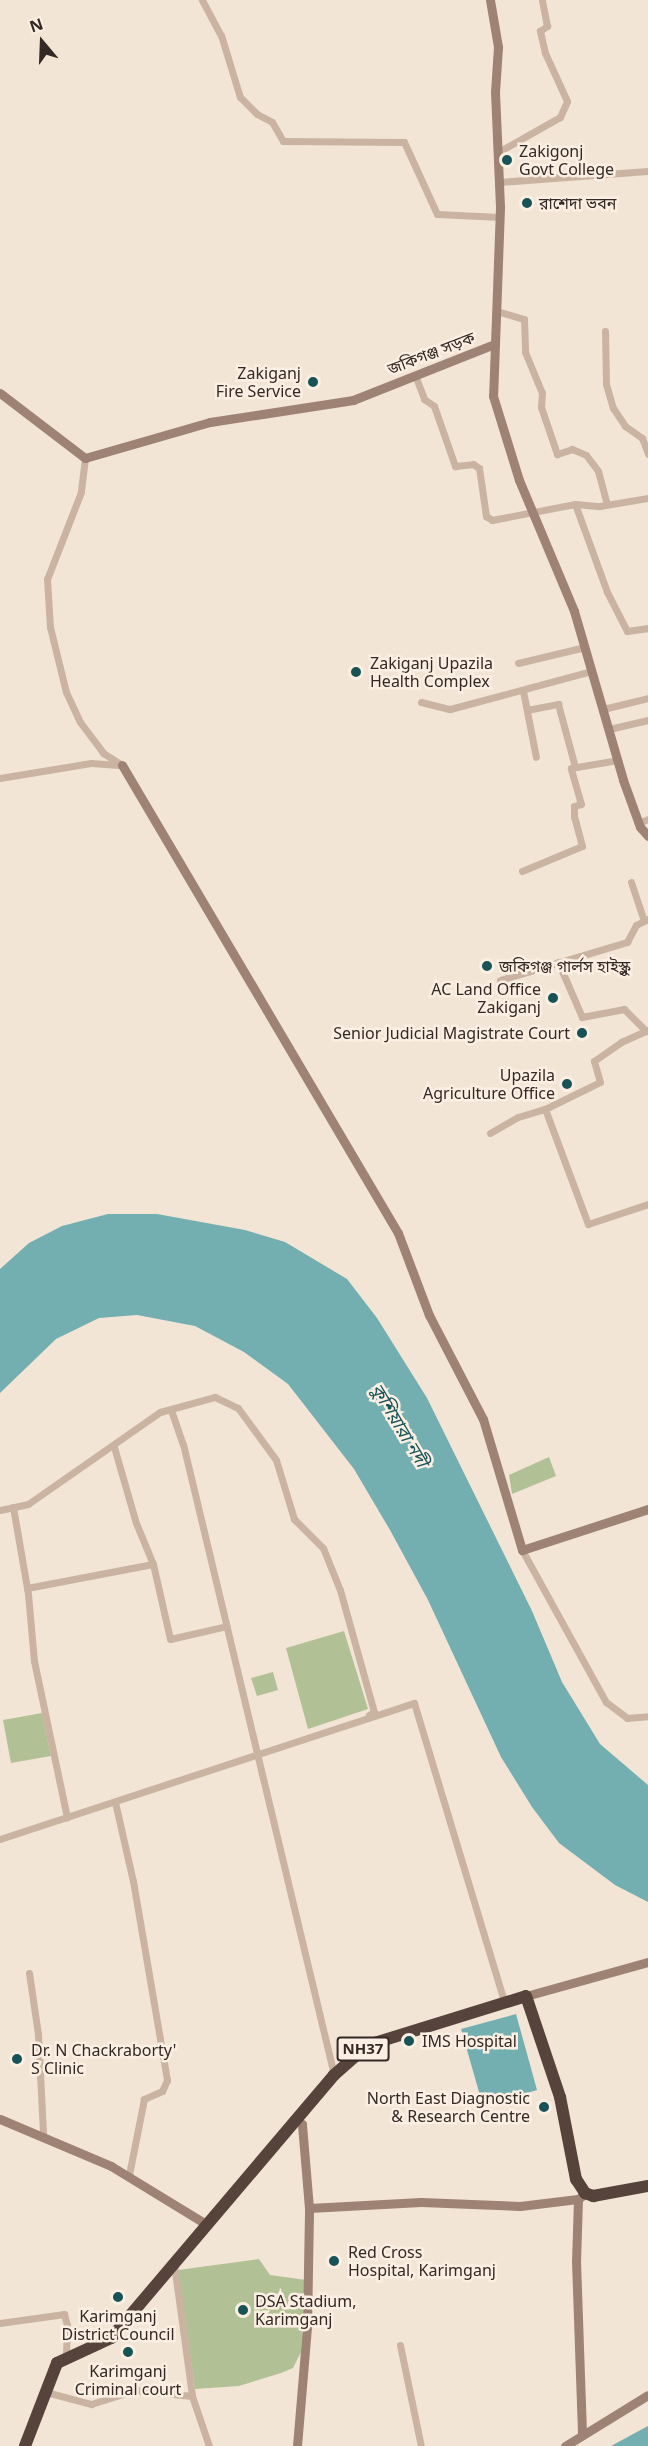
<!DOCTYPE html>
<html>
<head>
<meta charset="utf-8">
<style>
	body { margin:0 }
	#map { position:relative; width:648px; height:2446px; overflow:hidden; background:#f2e5d5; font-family:"Noto Sans","Noto Sans Bengali",sans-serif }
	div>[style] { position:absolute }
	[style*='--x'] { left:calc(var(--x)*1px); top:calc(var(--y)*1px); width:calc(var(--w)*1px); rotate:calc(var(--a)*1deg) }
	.green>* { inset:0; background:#b2c195 }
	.water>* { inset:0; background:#73aeb0 }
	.street>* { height:7px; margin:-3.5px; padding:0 3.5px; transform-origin:3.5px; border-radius:3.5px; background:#cab4a1 }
	.secondary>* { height:9px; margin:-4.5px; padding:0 4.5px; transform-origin:4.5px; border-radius:4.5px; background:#9e8273 }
	.highway>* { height:12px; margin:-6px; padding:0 6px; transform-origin:6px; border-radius:6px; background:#56433b }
	.dots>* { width:16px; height:16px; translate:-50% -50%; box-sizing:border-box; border:3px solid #faefe2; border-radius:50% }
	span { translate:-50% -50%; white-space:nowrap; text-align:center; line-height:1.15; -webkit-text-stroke:5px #faefe2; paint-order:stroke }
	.shield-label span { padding:2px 4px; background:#faefe2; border:2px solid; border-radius:4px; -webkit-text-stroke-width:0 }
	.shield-label { font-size:15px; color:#342924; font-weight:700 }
	.poi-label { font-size:16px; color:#342924 }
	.left { translate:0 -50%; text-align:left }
	.right { translate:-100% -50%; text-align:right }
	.street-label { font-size:16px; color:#342924 }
	.water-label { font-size:18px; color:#185357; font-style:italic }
	.north { position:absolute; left:12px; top:12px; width:60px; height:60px; -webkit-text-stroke:4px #faefe2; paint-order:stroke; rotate:341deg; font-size:16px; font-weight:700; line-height:24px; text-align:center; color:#342924 }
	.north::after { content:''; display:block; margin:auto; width:21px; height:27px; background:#342924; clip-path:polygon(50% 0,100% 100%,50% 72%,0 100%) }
</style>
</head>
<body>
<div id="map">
	<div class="green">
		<i style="clip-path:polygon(549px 1457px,556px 1476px,512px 1494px,509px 1475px)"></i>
		<i style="clip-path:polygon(344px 1631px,368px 1709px,308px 1729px,286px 1648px)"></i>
		<i style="clip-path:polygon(273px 1672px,278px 1690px,257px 1696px,251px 1678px)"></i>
		<i style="clip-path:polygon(42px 1713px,51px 1756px,11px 1763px,3px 1720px)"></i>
		<i style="clip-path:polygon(259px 2259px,270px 2275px,306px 2280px,301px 2352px,293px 2368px,281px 2373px,239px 2386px,195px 2389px,178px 2270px)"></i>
	</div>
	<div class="water">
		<i style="clip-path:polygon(108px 1214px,157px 1214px,245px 1230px,285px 1242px,347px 1279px,377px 1318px,427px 1398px,532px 1611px,562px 1682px,600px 1744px,648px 1785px,648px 1902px,615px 1885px,559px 1843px,532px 1807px,501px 1757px,428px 1600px,390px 1530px,354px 1469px,288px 1384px,244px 1352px,195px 1326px,137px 1315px,99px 1318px,56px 1339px,0 1393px,0 1269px,29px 1243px,62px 1226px)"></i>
		<i style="clip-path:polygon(516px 2014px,537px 2090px,483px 2106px,461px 2029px)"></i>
		<i style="clip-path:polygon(648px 2426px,648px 2446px,611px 2446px)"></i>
	</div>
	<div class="street">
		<i style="--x:202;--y:0;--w:40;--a:62"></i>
		<i style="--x:221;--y:35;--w:65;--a:73"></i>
		<i style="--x:240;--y:97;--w:24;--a:45"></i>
		<i style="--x:257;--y:114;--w:17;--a:28"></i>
		<i style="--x:272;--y:122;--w:22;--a:60"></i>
		<i style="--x:283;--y:141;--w:121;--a:0.5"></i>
		<i style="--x:404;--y:142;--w:79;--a:65.4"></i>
		<i style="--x:437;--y:214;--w:63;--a:2.7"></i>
		<i style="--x:498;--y:152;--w:71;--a:-29.4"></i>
		<i style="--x:560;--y:117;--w:17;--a:-66"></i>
		<i style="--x:567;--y:101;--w:53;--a:-114.6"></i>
		<i style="--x:545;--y:53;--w:23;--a:-103"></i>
		<i style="--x:540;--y:31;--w:9;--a:-36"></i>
		<i style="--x:547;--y:26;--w:26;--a:-101"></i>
		<i style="--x:499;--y:182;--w:149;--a:-4.2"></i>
		<i style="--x:497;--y:311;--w:28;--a:17"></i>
		<i style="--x:524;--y:319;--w:33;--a:88"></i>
		<i style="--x:525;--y:352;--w:44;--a:67.5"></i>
		<i style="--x:542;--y:393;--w:14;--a:94"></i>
		<i style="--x:541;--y:407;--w:50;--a:71.2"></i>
		<i style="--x:557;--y:454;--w:16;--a:-18"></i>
		<i style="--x:572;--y:449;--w:15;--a:23"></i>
		<i style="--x:586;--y:455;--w:20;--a:53"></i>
		<i style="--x:598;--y:471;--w:34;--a:75"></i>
		<i style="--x:605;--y:331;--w:53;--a:88.9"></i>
		<i style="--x:606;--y:384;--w:25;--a:74"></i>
		<i style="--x:613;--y:408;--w:22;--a:56"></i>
		<i style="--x:625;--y:426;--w:21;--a:35"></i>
		<i style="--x:642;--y:438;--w:17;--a:69"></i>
		<i style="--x:415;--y:375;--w:26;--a:69"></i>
		<i style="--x:424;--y:399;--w:12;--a:35"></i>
		<i style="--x:434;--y:406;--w:64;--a:70.7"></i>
		<i style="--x:455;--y:466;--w:18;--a:-6"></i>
		<i style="--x:473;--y:464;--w:7;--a:34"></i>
		<i style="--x:479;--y:468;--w:49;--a:81.7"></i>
		<i style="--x:486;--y:516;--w:7;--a:34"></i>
		<i style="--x:492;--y:520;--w:85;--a:-10.9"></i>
		<i style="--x:575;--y:504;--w:25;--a:5"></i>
		<i style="--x:600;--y:506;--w:49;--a:-9.5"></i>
		<i style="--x:85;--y:458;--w:34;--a:97"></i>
		<i style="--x:81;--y:492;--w:93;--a:111.3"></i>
		<i style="--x:47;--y:579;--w:48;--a:86.4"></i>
		<i style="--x:50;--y:627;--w:67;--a:76.2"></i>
		<i style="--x:66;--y:692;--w:33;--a:65"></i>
		<i style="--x:80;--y:722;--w:39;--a:53"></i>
		<i style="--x:103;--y:753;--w:22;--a:32"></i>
		<i style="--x:575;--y:504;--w:94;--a:70"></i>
		<i style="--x:607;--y:592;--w:44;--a:62.9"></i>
		<i style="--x:627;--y:631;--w:21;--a:-8"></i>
		<i style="--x:518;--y:663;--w:69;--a:-13.4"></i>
		<i style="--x:523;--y:691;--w:67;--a:78.9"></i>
		<i style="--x:421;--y:702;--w:30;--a:14"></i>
		<i style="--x:450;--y:709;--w:147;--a:-15"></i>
		<i style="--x:603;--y:709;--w:46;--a:-13.7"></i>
		<i style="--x:527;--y:710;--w:32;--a:-11"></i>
		<i style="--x:558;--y:704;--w:65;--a:74.9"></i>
		<i style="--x:609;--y:729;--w:40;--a:-13"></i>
		<i style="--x:0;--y:778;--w:92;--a:-9.4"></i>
		<i style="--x:91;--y:763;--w:28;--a:4"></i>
		<i style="--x:638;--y:823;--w:11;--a:-22"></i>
		<i style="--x:522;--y:871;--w:65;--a:-22.6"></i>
		<i style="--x:582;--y:846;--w:30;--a:-105"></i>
		<i style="--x:574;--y:817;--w:11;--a:-90"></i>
		<i style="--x:574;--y:806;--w:7;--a:-16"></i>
		<i style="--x:581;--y:804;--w:37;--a:-106"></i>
		<i style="--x:571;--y:768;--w:48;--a:-9.7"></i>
		<i style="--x:631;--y:882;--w:41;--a:71.6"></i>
		<i style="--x:558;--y:962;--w:60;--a:66.4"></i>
		<i style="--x:582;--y:1017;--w:43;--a:-10.8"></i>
		<i style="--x:624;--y:1009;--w:31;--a:45"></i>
		<i style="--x:500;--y:980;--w:133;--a:-16.7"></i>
		<i style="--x:627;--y:942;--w:19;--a:-62"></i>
		<i style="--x:636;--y:925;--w:13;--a:-27"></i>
		<i style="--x:545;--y:1109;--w:61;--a:-26.1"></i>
		<i style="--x:600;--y:1082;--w:22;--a:-106"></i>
		<i style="--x:594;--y:1061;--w:33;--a:-35"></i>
		<i style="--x:621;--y:1042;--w:30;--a:-24"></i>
		<i style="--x:490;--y:1133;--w:32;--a:-30"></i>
		<i style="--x:518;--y:1117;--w:28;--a:-17"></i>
		<i style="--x:545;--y:1109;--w:123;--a:69.5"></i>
		<i style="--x:588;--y:1224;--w:63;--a:-18.4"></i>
		<i style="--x:171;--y:1410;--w:36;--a:71"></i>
		<i style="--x:183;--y:1444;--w:649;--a:76.54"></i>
		<i style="--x:114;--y:1447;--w:79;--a:73.9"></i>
		<i style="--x:136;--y:1523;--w:44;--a:67.5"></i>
		<i style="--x:13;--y:1507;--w:88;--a:80.2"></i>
		<i style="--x:28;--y:1594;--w:67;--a:84.9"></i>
		<i style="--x:34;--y:1661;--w:160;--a:78.1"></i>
		<i style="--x:0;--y:1510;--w:29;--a:-12"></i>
		<i style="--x:28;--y:1504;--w:161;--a:-34.9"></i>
		<i style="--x:160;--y:1412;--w:57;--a:-15.3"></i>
		<i style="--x:215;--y:1397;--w:25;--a:26"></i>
		<i style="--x:238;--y:1408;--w:64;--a:53.8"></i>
		<i style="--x:276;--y:1460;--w:62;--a:73"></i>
		<i style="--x:294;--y:1519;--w:41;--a:45"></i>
		<i style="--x:323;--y:1548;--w:45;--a:68"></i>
		<i style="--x:340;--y:1590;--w:127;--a:74.4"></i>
		<i style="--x:374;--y:1712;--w:6;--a:149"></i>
		<i style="--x:522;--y:1550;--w:174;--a:61.1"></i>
		<i style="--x:606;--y:1702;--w:26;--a:37"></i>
		<i style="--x:627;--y:1718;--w:21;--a:-5"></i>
		<i style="--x:27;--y:1588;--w:128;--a:-10.8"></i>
		<i style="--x:153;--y:1564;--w:77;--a:77.2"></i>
		<i style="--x:170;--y:1639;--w:58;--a:-12.8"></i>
		<i style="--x:115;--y:1802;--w:81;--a:77.2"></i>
		<i style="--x:133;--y:1881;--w:202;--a:80.3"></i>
		<i style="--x:167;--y:2080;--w:12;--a:114"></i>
		<i style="--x:162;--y:2091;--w:20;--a:156"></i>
		<i style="--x:144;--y:2099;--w:77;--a:101.2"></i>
		<i style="--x:0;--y:1839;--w:436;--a:-18.2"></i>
		<i style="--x:414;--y:1703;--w:312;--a:73.2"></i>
		<i style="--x:29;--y:1973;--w:62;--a:81.6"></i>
		<i style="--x:38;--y:2034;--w:100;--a:87.1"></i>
		<i style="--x:174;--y:2264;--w:133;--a:82.2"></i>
		<i style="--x:192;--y:2396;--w:53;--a:71.2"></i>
		<i style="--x:0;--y:2323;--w:65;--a:-8"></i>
		<i style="--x:64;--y:2314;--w:11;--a:75"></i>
		<i style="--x:67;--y:2325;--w:32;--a:92"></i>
		<i style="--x:400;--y:2345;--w:103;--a:78.3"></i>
		<i style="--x:46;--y:2392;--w:47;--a:14.9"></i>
		<i style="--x:91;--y:2404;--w:47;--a:-17.3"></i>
		<i style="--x:136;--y:2390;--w:56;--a:6.1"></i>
	</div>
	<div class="secondary">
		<i style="--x:490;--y:0;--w:48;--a:80.3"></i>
		<i style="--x:498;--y:47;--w:45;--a:93.8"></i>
		<i style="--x:495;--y:92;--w:116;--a:87.5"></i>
		<i style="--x:500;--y:208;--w:188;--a:92.1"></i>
		<i style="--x:493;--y:396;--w:88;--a:72.8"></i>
		<i style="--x:519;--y:480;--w:142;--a:67.2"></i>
		<i style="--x:574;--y:611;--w:176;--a:73.8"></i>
		<i style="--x:623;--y:780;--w:50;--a:70.1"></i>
		<i style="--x:640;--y:827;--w:12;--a:48"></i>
		<i style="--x:0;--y:393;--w:107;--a:37.4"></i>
		<i style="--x:85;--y:458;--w:130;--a:-16.1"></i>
		<i style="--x:210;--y:422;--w:145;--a:-8.7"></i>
		<i style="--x:353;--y:400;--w:149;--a:-21.6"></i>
		<i style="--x:122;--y:765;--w:543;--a:59.47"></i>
		<i style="--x:398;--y:1233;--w:88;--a:69.3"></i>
		<i style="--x:429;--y:1315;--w:117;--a:62.6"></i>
		<i style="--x:483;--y:1419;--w:137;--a:73.4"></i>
		<i style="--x:522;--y:1550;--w:133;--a:-18"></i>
		<i style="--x:526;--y:1996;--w:127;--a:-15.6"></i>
		<i style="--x:0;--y:2119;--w:121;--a:22.9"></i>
		<i style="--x:111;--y:2166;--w:111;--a:31.4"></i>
		<i style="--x:582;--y:2196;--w:5;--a:143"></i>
		<i style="--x:578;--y:2199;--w:62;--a:91.8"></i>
		<i style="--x:576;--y:2261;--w:174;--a:88"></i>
		<i style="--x:309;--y:2208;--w:112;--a:-3.1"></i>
		<i style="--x:421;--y:2202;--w:99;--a:2.3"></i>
		<i style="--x:520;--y:2206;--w:58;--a:-6.9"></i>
		<i style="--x:297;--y:2446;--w:119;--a:-85.2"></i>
		<i style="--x:307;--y:2327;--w:119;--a:-89"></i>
		<i style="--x:309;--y:2208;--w:84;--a:-94.8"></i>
		<i style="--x:302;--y:2124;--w:5;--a:-143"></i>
		<i style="--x:565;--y:2446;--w:97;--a:-31.6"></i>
	</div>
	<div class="highway">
		<i style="--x:25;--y:2446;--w:89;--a:-68.9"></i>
		<i style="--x:57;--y:2363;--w:60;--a:-24.8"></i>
		<i style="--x:111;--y:2338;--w:345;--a:-49.7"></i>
		<i style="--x:334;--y:2075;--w:45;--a:-41.4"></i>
		<i style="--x:368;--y:2045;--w:165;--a:-17.2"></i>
		<i style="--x:526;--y:1996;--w:107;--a:71.4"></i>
		<i style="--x:560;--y:2097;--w:84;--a:79"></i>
		<i style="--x:576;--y:2179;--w:17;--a:57"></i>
		<i style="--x:585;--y:2193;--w:9;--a:21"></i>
		<i style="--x:593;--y:2196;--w:56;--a:-10.3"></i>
	</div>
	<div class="dots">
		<i style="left:507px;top:160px;background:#185357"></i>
		<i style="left:527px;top:203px;background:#185357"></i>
		<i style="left:313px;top:382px;background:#185357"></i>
		<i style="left:356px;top:672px;background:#185357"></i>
		<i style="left:487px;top:966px;background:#185357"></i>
		<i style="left:553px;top:998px;background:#185357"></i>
		<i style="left:582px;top:1033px;background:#185357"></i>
		<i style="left:567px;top:1084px;background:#185357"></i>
		<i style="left:409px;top:2041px;background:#185357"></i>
		<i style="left:17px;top:2059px;background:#185357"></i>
		<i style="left:544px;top:2107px;background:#185357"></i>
		<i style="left:334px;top:2261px;background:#185357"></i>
		<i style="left:118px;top:2297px;background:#185357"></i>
		<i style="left:243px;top:2310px;background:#185357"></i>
		<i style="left:128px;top:2352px;background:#185357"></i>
	</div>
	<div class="shield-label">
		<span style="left:363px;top:2049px">NH37</span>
	</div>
	<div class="poi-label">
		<span class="left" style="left:519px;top:160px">Zakigonj<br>Govt College</span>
		<span class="left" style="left:539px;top:203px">রাশেদা ভবন</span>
		<span class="right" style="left:301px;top:382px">Zakiganj<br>Fire Service</span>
		<span class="left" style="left:370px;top:672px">Zakiganj Upazila<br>Health Complex</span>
		<span class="left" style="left:499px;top:966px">জকিগঞ্জ গার্লস হাইস্কুল</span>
		<span class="right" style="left:541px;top:998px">AC Land Office<br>Zakiganj</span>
		<span class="right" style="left:570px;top:1033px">Senior Judicial Magistrate Court</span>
		<span class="right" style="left:555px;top:1084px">Upazila<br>Agriculture Office</span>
		<span class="left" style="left:422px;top:2041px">IMS Hospital</span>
		<span class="left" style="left:31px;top:2059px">Dr. N Chackraborty'<br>S Clinic</span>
		<span class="right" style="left:530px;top:2107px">North East Diagnostic<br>&amp; Research Centre</span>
		<span class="left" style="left:348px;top:2261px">Red Cross<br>Hospital, Karimganj</span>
		<span class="left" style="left:255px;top:2310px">DSA Stadium,<br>Karimganj</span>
		<span style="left:118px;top:2325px">Karimganj<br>District Council</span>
		<span style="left:128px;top:2380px">Karimganj<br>Criminal court</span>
	</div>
	<div class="street-label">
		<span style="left:431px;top:353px;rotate:-21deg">জকিগঞ্জ সড়ক</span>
	</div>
	<div class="water-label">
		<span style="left:400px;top:1425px;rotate:59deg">কুশিয়ারা নদী</span>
	</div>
	<div class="north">N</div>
</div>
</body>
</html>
